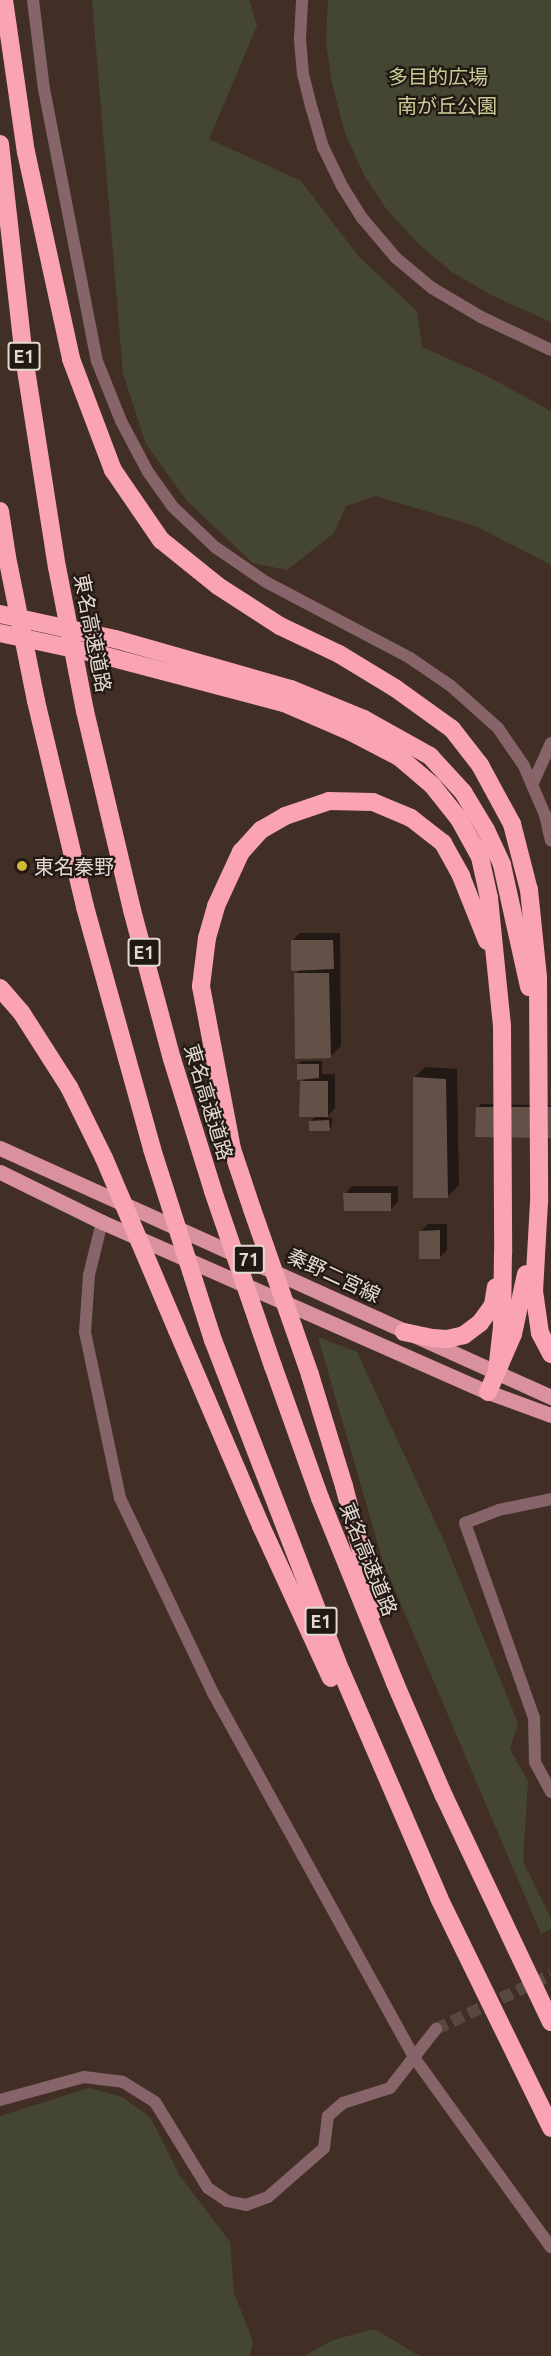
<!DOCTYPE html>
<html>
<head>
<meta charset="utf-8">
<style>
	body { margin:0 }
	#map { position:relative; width:551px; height:2356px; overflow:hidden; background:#412f26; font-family:Ubuntu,"Noto Sans JP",sans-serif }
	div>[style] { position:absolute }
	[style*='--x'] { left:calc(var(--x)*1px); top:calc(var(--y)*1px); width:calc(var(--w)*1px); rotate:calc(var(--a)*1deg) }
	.green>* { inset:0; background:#444632 }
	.shadow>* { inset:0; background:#0007 }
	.building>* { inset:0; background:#635046 }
	.minor-tunnel>* { height:12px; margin-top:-6px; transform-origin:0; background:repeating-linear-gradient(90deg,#594840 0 12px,transparent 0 18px) }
	.minor>* { height:12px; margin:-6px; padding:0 6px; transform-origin:6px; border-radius:6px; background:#87646a }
	.tertiary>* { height:12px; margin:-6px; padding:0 6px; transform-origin:6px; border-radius:6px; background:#87646a }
	.primary>* { height:15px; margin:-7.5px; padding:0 7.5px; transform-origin:7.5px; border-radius:7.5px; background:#da919f }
	.motorway>* { height:18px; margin:-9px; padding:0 9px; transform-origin:9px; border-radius:9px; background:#faa3b3 }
	.motorway-bridge>* { height:18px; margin:-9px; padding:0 9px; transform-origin:9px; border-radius:9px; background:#faa3b3 }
	.dots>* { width:16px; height:16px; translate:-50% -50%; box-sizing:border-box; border:3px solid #221915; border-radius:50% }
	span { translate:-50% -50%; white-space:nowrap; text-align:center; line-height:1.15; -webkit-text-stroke:4.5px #221915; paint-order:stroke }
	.shield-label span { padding:2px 4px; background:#221915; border:2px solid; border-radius:4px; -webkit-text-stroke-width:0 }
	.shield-label { font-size:18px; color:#e4d8d2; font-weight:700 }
	.park-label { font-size:20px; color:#c9cd95 }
	.street-label { font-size:20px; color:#e4d8d2 }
	.poi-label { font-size:20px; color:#e4d8d2 }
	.left { translate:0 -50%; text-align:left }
</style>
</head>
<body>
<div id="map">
	<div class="green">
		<i style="clip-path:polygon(92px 0,249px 0,257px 26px,209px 139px,301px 181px,359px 257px,417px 311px,422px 347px,485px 375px,551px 411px,551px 565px,478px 527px,376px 496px,346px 506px,334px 533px,287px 570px,253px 563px,187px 501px,146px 444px,123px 374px)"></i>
		<i style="clip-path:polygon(328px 0,551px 0,551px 322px,491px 295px,452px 272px,420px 245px,387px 210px,364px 175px,345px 133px,332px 83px,326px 43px)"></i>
		<i style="clip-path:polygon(318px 1337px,357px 1352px,444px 1541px,518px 1723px,510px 1749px,528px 1782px,523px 1861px,551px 1919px,551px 1929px,541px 1934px,383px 1562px)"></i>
		<i style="clip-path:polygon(89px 2088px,122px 2097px,150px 2117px,180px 2176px,230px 2242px,234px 2293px,253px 2341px,250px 2356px,0 2356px,0 2116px)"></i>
		<i style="clip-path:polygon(374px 2329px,420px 2356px,304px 2356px,333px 2340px)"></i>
	</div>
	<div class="shadow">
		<i style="clip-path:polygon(300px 933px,340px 933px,341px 1046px,330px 1057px,295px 974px,301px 969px,292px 941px)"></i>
		<i style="clip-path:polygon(301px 1061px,322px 1061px,322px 1074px,335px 1074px,335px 1108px,326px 1118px,332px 1118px,332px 1126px,329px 1129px,311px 1121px,316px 1116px,302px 1082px,306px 1078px,298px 1064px)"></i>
		<i style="clip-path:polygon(425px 1067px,457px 1069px,459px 1185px,448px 1196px,414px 1078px)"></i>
		<i style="clip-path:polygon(481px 1104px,551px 1105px,551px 1136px,477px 1108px)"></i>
		<i style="clip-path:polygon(352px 1186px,398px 1186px,398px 1202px,391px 1209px,345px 1194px)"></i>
		<i style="clip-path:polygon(428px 1224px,447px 1224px,447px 1250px,440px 1257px,421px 1231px)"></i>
	</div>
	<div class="building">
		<i style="clip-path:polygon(291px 940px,333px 940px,334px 969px,291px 971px)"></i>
		<i style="clip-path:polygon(294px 973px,329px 973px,331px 1058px,295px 1059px)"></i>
		<i style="clip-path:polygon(297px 1064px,319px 1064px,319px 1078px,297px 1080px)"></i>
		<i style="clip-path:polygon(413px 1077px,446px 1079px,448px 1198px,413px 1198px)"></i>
		<i style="clip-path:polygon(300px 1081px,328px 1081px,328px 1117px,299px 1117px)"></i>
		<i style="clip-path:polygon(476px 1107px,551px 1107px,551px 1138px,475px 1137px)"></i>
		<i style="clip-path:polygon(329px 1120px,330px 1131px,309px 1131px,309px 1121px)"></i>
		<i style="clip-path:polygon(343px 1193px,391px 1193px,391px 1211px,344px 1211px)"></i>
		<i style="clip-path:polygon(440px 1230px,440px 1259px,419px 1259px,419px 1231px)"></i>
	</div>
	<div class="minor-tunnel">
		<i style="--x:436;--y:2029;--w:127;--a:-25.2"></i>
	</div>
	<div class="minor">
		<i style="--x:33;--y:0;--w:90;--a:83"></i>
		<i style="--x:44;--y:89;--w:277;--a:79"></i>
		<i style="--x:97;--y:361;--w:65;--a:68.2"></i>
		<i style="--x:121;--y:421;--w:58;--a:62.1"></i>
		<i style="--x:148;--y:472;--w:43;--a:54.5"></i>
		<i style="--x:173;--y:507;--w:58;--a:43.6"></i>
		<i style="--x:215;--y:547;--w:62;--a:34.5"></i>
		<i style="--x:266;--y:582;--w:163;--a:27.8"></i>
		<i style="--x:410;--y:658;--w:50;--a:34.3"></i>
		<i style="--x:451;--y:686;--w:63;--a:41.8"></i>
		<i style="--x:498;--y:728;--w:46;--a:55.6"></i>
		<i style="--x:524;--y:766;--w:53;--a:66.8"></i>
		<i style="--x:545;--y:815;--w:26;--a:77"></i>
		<i style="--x:532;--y:785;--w:46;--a:-65.7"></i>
		<i style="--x:102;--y:1222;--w:55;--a:103.8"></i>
		<i style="--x:89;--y:1275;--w:57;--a:94"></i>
		<i style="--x:85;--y:1332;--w:170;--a:78.1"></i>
		<i style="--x:120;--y:1498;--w:216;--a:64.5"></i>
		<i style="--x:213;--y:1693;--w:414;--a:61.1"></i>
		<i style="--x:413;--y:2056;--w:236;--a:54.2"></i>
		<i style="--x:551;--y:1499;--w:53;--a:168.1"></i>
		<i style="--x:499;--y:1510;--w:36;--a:159"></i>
		<i style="--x:465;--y:1523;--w:207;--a:70.5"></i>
		<i style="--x:534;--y:1718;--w:44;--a:88.7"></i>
		<i style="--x:535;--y:1762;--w:34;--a:62"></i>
		<i style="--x:0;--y:2100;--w:87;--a:-15.3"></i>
		<i style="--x:84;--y:2077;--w:39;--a:7"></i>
		<i style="--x:123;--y:2082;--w:38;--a:32"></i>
		<i style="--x:155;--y:2102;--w:101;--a:58.4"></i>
		<i style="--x:208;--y:2188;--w:23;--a:34"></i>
		<i style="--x:227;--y:2201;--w:19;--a:12"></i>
		<i style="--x:246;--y:2205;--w:23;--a:-20"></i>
		<i style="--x:268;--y:2197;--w:74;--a:-41.2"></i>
		<i style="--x:324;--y:2148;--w:32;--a:-83"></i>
		<i style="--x:328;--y:2116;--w:20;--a:-41"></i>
		<i style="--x:343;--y:2103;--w:49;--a:-17.7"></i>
		<i style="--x:390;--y:2088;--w:75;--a:-52.1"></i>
	</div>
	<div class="tertiary">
		<i style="--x:302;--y:0;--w:40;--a:92.9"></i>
		<i style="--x:300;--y:40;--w:34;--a:85"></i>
		<i style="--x:303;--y:74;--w:36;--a:76"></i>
		<i style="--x:312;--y:109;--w:40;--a:74"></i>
		<i style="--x:323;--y:147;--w:43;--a:64"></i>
		<i style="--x:342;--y:186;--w:39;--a:58"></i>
		<i style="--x:363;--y:219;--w:51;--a:49.8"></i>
		<i style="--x:396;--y:258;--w:47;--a:39.8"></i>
		<i style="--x:432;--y:288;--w:57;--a:30.6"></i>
		<i style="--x:481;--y:317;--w:77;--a:25.2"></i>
	</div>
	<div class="primary">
		<i style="--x:0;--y:1148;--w:605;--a:24.32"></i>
		<i style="--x:0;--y:1172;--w:114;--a:26.1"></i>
		<i style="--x:102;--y:1222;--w:422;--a:23.8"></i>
		<i style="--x:488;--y:1392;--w:67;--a:20.1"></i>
	</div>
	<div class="motorway">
		<i style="--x:4;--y:0;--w:154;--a:81.8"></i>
		<i style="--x:26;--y:152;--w:212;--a:77.7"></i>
		<i style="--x:71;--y:359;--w:119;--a:69.3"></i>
		<i style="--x:113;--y:470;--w:85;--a:55.6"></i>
		<i style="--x:161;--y:540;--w:73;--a:38.9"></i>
		<i style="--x:218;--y:586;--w:74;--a:32.8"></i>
		<i style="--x:280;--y:626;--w:65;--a:25.4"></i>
		<i style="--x:339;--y:654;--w:66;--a:31.3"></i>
		<i style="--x:395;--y:688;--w:70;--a:35.7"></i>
		<i style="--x:452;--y:729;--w:46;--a:52.1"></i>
		<i style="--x:480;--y:765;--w:67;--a:61.5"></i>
		<i style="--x:512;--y:824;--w:68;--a:75.6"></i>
		<i style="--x:529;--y:890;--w:87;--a:84.1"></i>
		<i style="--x:538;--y:977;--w:225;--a:89.7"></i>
		<i style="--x:539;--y:1202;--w:89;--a:93.2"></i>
		<i style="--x:534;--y:1291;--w:42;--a:81.9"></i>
		<i style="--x:540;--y:1333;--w:24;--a:62"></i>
		<i style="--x:0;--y:144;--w:214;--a:83.6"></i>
		<i style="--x:24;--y:357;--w:213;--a:81.1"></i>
		<i style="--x:0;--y:511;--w:47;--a:81.3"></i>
		<i style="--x:0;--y:614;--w:118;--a:12.3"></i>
		<i style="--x:115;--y:639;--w:183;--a:15.9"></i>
		<i style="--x:291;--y:689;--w:79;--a:22.3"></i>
		<i style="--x:364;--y:719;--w:76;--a:29.3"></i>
		<i style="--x:430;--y:756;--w:49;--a:47.5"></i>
		<i style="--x:463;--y:792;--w:44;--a:58.8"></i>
		<i style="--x:486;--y:830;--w:38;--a:65"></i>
		<i style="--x:502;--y:865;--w:125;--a:77.5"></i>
		<i style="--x:0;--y:633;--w:100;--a:12.1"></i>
		<i style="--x:98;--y:654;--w:192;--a:14.8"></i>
		<i style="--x:284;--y:703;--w:73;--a:23.4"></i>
		<i style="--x:351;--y:732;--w:54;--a:27.5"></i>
		<i style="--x:399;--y:757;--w:43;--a:40.3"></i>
		<i style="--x:432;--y:785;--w:43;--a:51.5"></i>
		<i style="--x:459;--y:819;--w:43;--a:61.1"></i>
		<i style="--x:480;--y:857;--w:42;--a:77.6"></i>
		<i style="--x:489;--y:898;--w:128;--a:84.2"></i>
		<i style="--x:502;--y:1025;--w:228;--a:89.7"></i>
		<i style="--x:503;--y:1253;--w:74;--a:90.8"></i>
		<i style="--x:502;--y:1327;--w:44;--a:96.5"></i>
		<i style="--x:36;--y:701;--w:212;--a:76.6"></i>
		<i style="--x:85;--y:907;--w:251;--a:74.5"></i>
		<i style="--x:85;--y:711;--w:204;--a:76.7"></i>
		<i style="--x:132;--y:910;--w:154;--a:75"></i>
		<i style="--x:172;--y:1059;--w:138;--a:72.7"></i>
		<i style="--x:0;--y:988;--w:32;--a:49"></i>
		<i style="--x:21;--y:1012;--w:89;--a:57.4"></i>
		<i style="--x:69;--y:1087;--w:79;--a:63.8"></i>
		<i style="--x:252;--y:1209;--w:63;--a:-108.4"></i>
		<i style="--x:232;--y:1149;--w:166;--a:-100.8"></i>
		<i style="--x:201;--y:986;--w:48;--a:-82.9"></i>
		<i style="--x:207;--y:938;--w:33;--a:-74"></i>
		<i style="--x:216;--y:906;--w:60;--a:-65.2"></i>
		<i style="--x:241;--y:852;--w:30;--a:-48"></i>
		<i style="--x:261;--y:830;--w:28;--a:-30"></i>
		<i style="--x:285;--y:816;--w:46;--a:-18.8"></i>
		<i style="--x:329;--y:801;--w:44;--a:1.3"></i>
		<i style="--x:373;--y:802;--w:41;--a:22.8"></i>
		<i style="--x:411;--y:818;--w:41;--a:38"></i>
		<i style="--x:443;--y:843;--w:38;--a:61"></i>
		<i style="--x:461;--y:876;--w:70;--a:68.2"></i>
		<i style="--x:177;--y:1330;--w:213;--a:66.8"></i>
		<i style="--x:261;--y:1526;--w:167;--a:65.3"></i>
		<i style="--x:404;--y:1332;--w:29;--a:12"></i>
		<i style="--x:432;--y:1338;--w:15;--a:4"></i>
		<i style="--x:447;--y:1339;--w:17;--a:-13"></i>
		<i style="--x:464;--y:1335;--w:20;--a:-37"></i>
		<i style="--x:480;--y:1323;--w:22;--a:-54"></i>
		<i style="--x:493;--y:1305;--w:18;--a:-81"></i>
		<i style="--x:213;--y:1340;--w:355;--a:68.9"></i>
		<i style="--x:341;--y:1671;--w:247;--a:66.6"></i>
		<i style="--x:439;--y:1898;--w:256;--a:64"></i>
		<i style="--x:273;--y:1366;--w:140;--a:70.4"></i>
		<i style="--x:320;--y:1498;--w:200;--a:67.9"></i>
		<i style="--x:395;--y:1683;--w:123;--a:66.6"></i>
		<i style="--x:444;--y:1796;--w:250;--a:64.7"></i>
		<i style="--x:310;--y:1375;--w:116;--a:73"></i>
		<i style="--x:344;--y:1486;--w:128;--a:75.5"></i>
		<i style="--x:488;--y:1392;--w:63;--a:-66.7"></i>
		<i style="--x:513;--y:1334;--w:61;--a:-77.8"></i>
	</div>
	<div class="motorway-bridge">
		<i style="--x:7;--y:557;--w:147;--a:78.6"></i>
		<i style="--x:57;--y:567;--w:147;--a:79"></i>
		<i style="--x:152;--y:1149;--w:201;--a:72.3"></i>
		<i style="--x:104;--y:1158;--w:187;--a:67"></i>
		<i style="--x:213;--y:1191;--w:185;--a:71.1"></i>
		<i style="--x:252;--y:1209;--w:176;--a:70.7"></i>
	</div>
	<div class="dots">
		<i style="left:22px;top:866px;background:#cfb837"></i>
	</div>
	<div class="shield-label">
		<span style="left:24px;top:356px">E1</span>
		<span style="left:144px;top:952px">E1</span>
		<span style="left:249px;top:1259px">71</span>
		<span style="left:321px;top:1621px">E1</span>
	</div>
	<div class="park-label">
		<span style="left:438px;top:76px">多目的広場</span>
		<span style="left:447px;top:105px">南が丘公園</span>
	</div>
	<div class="street-label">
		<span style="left:93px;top:633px;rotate:79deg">東名高速道路</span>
		<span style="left:209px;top:1102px;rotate:73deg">東名高速道路</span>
		<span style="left:334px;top:1275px;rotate:25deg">秦野二宮線</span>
		<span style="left:369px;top:1559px;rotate:68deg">東名高速道路</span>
	</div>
	<div class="poi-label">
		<span class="left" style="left:34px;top:866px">東名秦野</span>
	</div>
</div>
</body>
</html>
